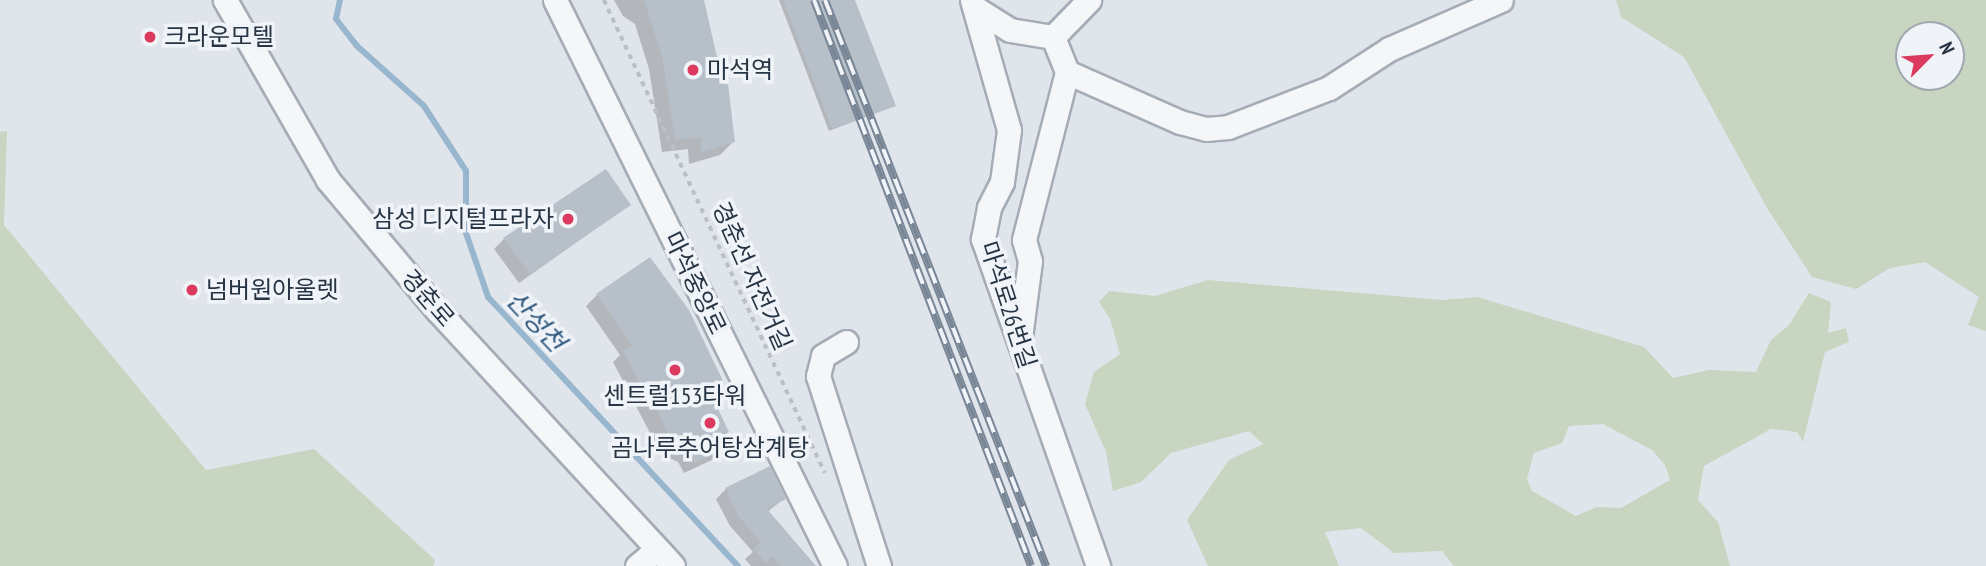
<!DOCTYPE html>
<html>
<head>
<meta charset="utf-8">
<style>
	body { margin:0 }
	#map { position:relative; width:1986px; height:566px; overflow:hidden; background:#e0e5eb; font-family:"PT Sans Narrow","Noto Sans KR",sans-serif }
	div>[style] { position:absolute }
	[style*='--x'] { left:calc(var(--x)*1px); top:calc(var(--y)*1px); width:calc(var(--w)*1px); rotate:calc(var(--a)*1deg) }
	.green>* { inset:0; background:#c7d5c1 }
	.shadow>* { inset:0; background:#0003 }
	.stream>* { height:6px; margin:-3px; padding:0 3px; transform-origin:3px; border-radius:3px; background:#98b6ce }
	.building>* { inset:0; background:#b7bfc9 }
	.path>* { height:3.5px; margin-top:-1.75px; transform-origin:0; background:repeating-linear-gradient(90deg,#bbc0c6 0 5px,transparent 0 10px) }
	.roads { filter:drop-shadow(2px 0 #a5acb6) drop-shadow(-2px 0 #a5acb6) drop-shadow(0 2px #a5acb6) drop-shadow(0 -2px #a5acb6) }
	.minor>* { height:23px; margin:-11.5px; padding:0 11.5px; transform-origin:11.5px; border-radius:11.5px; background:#f4f6f8 }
	.rail>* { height:8px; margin-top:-4px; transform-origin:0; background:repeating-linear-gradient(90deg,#f0f4f8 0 16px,#788696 0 32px); box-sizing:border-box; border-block:2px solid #788696 }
	.dots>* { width:19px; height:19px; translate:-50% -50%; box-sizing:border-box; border:4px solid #f0f4f8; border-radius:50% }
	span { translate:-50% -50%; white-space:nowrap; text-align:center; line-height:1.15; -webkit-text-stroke:7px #f0f4f8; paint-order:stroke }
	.poi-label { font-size:24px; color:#273444 }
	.left { translate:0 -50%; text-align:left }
	.right { translate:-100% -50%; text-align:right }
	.street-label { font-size:24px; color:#273444 }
	.water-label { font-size:26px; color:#2d567c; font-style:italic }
	.north { position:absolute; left:1895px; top:21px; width:70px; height:70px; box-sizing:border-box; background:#f0f4f8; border:2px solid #a0a7b0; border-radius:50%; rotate:65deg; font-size:19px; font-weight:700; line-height:28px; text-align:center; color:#273444 }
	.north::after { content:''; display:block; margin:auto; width:24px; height:32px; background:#db3a5e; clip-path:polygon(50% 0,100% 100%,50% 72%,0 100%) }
</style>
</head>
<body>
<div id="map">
	<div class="green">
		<i style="clip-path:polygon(evenodd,1616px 0,1986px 0,1986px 331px,1968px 325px,1979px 297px,1925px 262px,1890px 268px,1856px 289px,1812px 277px,1767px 208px,1684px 57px,1621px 17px,1616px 0,1951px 35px,1951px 77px,1909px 77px,1909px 35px,1951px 35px)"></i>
		<i style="clip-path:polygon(7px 131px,4px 225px,206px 470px,314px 449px,435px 560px,433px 566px,0 566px,0 132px)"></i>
		<i style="clip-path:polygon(evenodd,1208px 280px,1442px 300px,1477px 297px,1644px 347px,1673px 378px,1709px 370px,1756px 372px,1771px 340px,1789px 325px,1809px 293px,1831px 302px,1828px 333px,1846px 328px,1849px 342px,1825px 352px,1803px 442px,1797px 432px,1771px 429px,1704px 466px,1698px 500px,1718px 522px,1730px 566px,1454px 566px,1442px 551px,1394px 553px,1361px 528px,1325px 532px,1339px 566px,1208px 566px,1187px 520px,1229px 460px,1263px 444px,1249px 431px,1171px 453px,1141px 482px,1113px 491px,1106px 452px,1085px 404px,1094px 372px,1120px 354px,1110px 319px,1099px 302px,1109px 291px,1155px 296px,1208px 280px,1603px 424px,1652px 450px,1665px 465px,1670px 480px,1621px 508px,1597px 507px,1576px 516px,1532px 491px,1527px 479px,1534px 453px,1562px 443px,1569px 426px,1603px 424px)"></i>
	</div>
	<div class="shadow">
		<i style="clip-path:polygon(614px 0,701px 0,733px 142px,720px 155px,689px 164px,688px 149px,662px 152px,649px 69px,635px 24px,623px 16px)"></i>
		<i style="clip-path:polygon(779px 0,853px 0,894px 106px,829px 131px)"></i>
		<i style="clip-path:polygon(629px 205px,519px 283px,494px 249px,504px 239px)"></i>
		<i style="clip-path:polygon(597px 295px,722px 382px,711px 394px,727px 447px,716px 458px,684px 473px,678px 462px,661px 454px,613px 362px,620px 355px,586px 306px)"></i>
		<i style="clip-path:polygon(726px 489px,784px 499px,767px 512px,814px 566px,751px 566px,745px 559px,753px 552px,730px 526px,716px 499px)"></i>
	</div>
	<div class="stream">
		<i style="--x:340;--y:0;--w:19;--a:102"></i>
		<i style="--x:336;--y:19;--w:34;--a:52"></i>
		<i style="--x:357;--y:46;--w:90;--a:41.8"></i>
		<i style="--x:424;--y:106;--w:77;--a:57.1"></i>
		<i style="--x:466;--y:171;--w:62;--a:90"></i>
		<i style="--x:466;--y:233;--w:68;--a:71"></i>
		<i style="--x:488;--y:297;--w:367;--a:47.1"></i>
	</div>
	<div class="building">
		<i style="clip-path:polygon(644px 0,704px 0,723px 84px,728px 84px,735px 142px,701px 152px,701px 137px,675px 140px,662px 56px)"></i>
		<i style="clip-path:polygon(783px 0,855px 0,896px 106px,832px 129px)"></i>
		<i style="clip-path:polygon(606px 169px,631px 205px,530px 274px,503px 238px)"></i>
		<i style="clip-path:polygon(650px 257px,689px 310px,724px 383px,709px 390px,729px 432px,724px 435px,729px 447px,695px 463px,690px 451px,672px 443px,654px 404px,650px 406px,623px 350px,632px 345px,596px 294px)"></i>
		<i style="clip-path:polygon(770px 466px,786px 499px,767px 509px,816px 566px,781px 566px,772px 556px,766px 563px,753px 549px,761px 542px,739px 517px,725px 488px)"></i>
	</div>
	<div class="path">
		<i style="--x:604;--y:0;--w:522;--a:64.96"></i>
	</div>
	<div class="roads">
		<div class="minor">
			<i style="--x:225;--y:0;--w:207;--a:60.2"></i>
			<i style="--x:328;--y:180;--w:170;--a:50"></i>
			<i style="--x:437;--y:310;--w:348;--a:47.3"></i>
			<i style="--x:555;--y:0;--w:631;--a:63.68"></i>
			<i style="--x:972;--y:0;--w:135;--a:74.1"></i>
			<i style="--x:1009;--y:130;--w:52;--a:97.7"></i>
			<i style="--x:1002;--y:182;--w:29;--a:117"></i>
			<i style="--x:989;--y:208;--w:32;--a:101"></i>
			<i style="--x:983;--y:239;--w:347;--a:70.6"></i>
			<i style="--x:975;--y:8;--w:41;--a:32.2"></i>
			<i style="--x:1010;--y:30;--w:44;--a:9.2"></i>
			<i style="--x:1053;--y:37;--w:38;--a:68"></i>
			<i style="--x:1067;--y:72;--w:173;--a:104.4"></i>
			<i style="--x:1024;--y:240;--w:22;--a:74"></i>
			<i style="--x:1030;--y:261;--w:78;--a:97.4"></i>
			<i style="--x:1053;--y:37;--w:52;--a:-45.8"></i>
			<i style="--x:1067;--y:72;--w:124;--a:23.9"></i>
			<i style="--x:1180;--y:122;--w:27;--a:15"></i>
			<i style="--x:1206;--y:129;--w:22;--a:-5"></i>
			<i style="--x:1228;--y:127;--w:108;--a:-21.1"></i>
			<i style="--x:1329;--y:88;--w:72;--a:-33"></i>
			<i style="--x:1389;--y:49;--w:122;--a:-23.6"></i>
			<i style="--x:846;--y:342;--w:27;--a:149"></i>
			<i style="--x:823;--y:356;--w:21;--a:104"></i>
			<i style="--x:818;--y:376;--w:200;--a:72.2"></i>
			<i style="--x:637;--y:566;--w:26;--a:-40"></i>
		</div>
	</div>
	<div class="rail">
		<i style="--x:814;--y:0;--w:606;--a:69.02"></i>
		<i style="--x:825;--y:0;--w:608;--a:68.67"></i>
	</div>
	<div class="dots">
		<i style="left:150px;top:37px;background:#db3a5e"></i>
		<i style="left:693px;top:70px;background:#db3a5e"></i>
		<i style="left:568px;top:219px;background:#db3a5e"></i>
		<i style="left:192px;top:290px;background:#db3a5e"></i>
		<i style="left:675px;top:370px;background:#db3a5e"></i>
		<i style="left:710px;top:423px;background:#db3a5e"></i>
	</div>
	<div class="poi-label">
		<span class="left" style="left:164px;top:37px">크라운모텔</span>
		<span class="left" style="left:707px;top:70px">마석역</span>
		<span class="right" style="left:554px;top:219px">삼성 디지털프라자</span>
		<span class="left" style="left:206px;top:290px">넘버원아울렛</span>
		<span style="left:675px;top:396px">센트럴153타워</span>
		<span style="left:710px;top:448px">곰나루추어탕삼계탕</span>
	</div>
	<div class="street-label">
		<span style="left:752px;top:276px;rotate:66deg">경춘선 자전거길</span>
		<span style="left:695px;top:283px;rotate:64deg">마석중앙로</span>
		<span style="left:428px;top:298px;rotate:49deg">경춘로</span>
		<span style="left:1008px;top:305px;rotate:72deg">마석로26번길</span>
	</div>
	<div class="water-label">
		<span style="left:536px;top:321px;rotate:47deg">산성천</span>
	</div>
	<div class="north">N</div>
</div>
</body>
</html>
